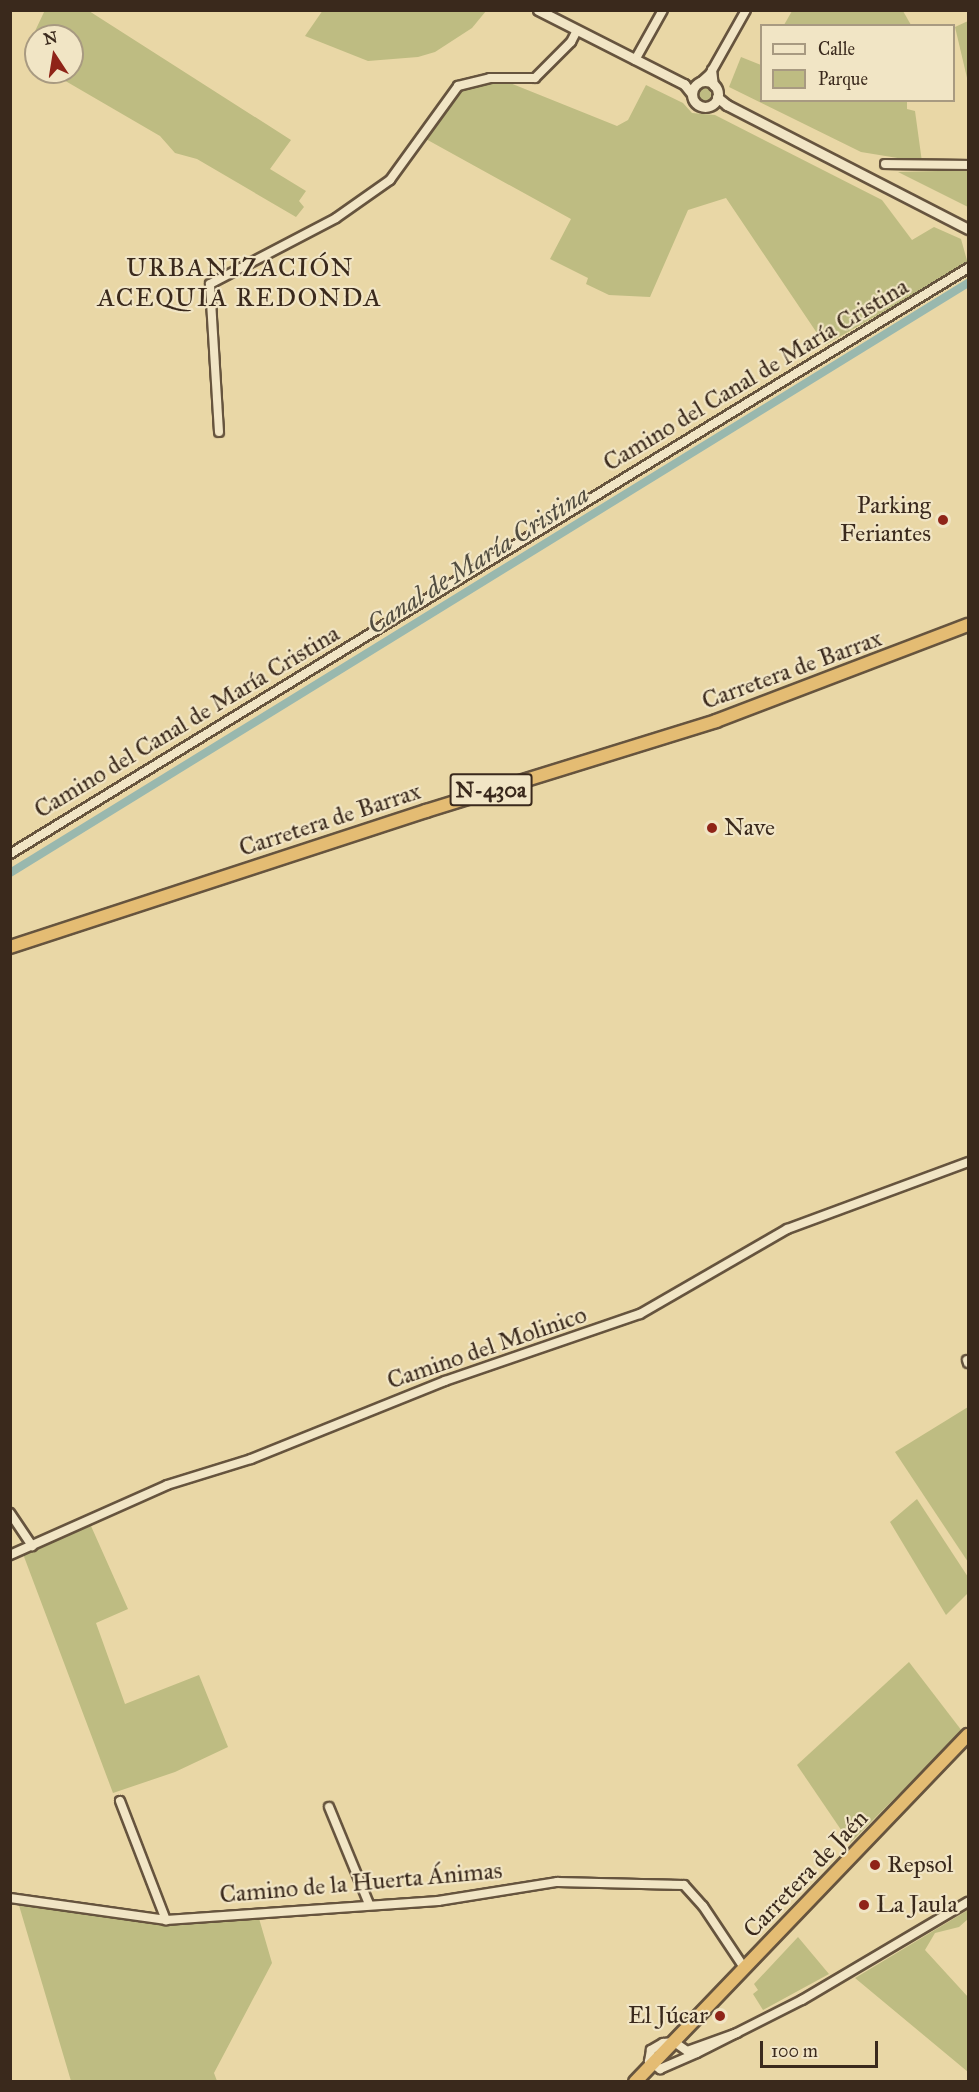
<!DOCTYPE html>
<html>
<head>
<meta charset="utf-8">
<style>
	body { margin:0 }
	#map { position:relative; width:979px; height:2092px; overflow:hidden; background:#e9d7a6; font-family:"IM FELL Great Primer",serif }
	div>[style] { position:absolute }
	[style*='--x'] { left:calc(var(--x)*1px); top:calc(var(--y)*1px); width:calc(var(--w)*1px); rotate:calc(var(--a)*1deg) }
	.green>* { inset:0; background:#bebc82 }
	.round { border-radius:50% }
	.canal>* { height:8px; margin:-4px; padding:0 4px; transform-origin:4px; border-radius:4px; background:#99b8ae }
	.roads { filter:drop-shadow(2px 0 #66543e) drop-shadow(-2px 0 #66543e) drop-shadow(0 2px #66543e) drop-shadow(0 -2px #66543e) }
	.minor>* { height:8px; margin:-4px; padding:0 4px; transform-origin:4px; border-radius:4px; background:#f1e5c5 }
	.tertiary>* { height:9px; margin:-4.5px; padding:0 4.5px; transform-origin:4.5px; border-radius:4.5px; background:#f1e5c5 }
	.tertiary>.ring { margin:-4.5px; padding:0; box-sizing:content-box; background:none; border:9px solid #f1e5c5; border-radius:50% }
	.trunk>* { height:12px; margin:-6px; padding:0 6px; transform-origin:6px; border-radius:6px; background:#e4bc73 }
	.dots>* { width:16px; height:16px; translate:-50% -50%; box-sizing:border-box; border:3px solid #f1e5c5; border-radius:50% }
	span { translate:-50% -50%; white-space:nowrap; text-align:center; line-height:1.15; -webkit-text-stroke:4.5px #f1e5c5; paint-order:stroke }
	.shield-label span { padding:2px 4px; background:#f1e5c5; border:2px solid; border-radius:4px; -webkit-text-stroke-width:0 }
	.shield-label { font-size:22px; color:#3a291c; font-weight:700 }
	.street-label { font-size:24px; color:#3a291c }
	.poi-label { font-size:24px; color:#3a291c }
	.right { translate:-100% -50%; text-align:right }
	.left { translate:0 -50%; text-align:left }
	.neighbourhood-label { font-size:26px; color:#3a291c; letter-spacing:1.5px }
	.water-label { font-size:26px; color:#524d40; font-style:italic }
	.frame { position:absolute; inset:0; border:12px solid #3a291c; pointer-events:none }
	.legend { position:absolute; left:760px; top:24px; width:195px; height:78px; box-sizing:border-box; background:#f1e5c5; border:2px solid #a89a81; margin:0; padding:8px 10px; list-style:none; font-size:18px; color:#3a291c }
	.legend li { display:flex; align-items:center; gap:12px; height:30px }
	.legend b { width:30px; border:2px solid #a89a81 }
	.north { position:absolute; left:24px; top:24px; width:60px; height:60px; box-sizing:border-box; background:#f1e5c5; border:2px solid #a89a81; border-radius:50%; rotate:348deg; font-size:16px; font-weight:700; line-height:24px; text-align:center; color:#3a291c }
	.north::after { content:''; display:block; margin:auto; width:21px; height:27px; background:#8f2418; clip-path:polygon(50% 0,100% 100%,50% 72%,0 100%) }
	.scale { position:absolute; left:760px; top:2041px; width:118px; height:27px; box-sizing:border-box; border:3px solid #3a291c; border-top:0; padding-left:8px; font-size:18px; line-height:21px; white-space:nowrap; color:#3a291c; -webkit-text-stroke:4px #f1e5c5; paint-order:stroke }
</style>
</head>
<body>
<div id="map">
	<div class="green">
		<i style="clip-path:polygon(45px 10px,89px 11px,291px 140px,270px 169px,306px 191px,299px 201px,304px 207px,296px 217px,197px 159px,175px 153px,160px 136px,50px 72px,72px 72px,72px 36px,36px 36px,36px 64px,28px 59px,28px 46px)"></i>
		<i style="clip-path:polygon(323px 10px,486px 10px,486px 11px,472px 28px,435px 52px,418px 57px,368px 61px,305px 36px)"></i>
		<i style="clip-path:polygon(792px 11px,903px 11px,911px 25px,784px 25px)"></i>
		<i style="clip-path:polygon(968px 21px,968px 82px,955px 27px)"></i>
		<i style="clip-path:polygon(741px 57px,761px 65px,762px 100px,907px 101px,907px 109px,915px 111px,922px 162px,861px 152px,729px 87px)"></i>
		<i style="clip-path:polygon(484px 81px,510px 83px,617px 126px,628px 120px,646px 85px,683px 103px,692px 113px,715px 115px,882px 200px,912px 240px,934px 227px,961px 239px,968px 264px,825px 345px,726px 198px,688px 210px,650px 297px,609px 295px,586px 284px,588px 278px,550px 259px,571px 219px,424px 138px,459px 90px)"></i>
		<i class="round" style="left:697px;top:88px;width:14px;height:14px"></i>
		<i style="clip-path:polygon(968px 168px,968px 207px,898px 172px,938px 171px)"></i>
		<i style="clip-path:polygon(968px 1407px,968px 1562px,895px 1452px)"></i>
		<i style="clip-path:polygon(917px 1499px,968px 1577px,968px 1593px,946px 1615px,890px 1522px)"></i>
		<i style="clip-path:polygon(91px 1526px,128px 1609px,96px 1623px,125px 1704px,199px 1675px,228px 1747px,175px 1772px,113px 1793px,23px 1554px)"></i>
		<i style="clip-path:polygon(909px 1662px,962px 1731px,850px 1843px,797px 1765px)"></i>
		<i style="clip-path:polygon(18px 1902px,158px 1922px,258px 1915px,272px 1963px,214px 2073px,217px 2081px,71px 2081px)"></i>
		<i style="clip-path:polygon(968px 1910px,968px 1919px,959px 1927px,935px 1933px,925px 1950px,968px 1997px,968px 2072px,855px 1978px)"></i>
		<i style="clip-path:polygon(798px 1937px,829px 1974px,763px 2010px,753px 1994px,758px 1990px,754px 1984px)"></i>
	</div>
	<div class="canal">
		<i style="--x:10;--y:873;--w:1125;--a:-31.63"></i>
	</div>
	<div class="roads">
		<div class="minor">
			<i style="--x:635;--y:60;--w:57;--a:-60.8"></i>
			<i style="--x:712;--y:70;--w:16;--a:83"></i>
			<i style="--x:701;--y:82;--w:12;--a:-42"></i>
			<i style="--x:710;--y:74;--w:73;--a:-60.6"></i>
			<i style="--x:885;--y:164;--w:83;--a:0.7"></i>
			<i style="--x:219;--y:432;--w:148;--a:-93.5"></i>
			<i style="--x:210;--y:284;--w:142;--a:-27.6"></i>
			<i style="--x:336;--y:218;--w:66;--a:-35.1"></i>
			<i style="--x:390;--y:180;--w:116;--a:-54.1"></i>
			<i style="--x:458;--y:86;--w:33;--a:-14"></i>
			<i style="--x:490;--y:78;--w:45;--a:0"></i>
			<i style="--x:535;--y:78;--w:51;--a:-45"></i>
			<i style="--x:571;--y:42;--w:13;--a:-63"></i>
			<i style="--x:10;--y:854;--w:1123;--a:-31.45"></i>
			<i style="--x:967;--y:1360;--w:3;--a:72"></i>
			<i style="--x:10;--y:1513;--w:40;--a:56"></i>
			<i style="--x:10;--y:1555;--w:172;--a:-24"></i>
			<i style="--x:167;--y:1485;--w:88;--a:-17.2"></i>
			<i style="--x:251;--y:1459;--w:209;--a:-21.9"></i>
			<i style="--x:445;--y:1381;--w:206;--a:-19"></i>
			<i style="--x:640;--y:1314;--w:170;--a:-30"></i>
			<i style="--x:787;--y:1229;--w:193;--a:-20.3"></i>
			<i style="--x:120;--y:1801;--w:128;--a:68.9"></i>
			<i style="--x:329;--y:1807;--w:105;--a:67.6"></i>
			<i style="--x:10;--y:1898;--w:158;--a:8"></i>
			<i style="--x:166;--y:1920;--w:273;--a:-4"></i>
			<i style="--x:438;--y:1901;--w:121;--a:-9.1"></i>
			<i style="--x:557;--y:1882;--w:127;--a:1.4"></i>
			<i style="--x:684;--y:1885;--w:28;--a:48"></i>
			<i style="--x:703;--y:1906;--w:76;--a:56.3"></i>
			<i style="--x:737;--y:2033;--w:53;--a:160.2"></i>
			<i style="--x:687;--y:2051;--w:16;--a:-145"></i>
			<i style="--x:674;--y:2042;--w:11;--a:175"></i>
			<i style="--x:663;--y:2043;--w:14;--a:150"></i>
			<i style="--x:651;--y:2050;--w:11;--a:100"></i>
			<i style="--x:649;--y:2061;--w:14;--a:36"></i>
			<i style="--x:660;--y:2069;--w:40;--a:-23.4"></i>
			<i style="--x:697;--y:2053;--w:118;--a:-26.8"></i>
			<i style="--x:802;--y:2000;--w:193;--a:-30.6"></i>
		</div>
		<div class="tertiary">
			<i style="--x:538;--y:10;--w:164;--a:26.9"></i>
			<i style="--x:684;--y:84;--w:13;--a:51"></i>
			<i class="ring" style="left:692px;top:81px;width:17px;height:17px"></i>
			<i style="--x:717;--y:97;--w:13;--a:39"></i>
			<i style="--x:727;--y:105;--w:271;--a:27.2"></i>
		</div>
		<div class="trunk">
			<i style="--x:10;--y:947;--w:438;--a:-18.1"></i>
			<i style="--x:426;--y:811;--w:304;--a:-17.2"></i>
			<i style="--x:716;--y:721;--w:270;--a:-20.9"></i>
			<i style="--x:635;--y:2082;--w:481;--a:-46.2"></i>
		</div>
	</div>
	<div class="dots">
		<i style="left:943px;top:520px;background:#8f2418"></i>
		<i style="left:712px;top:828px;background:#8f2418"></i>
		<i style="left:875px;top:1865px;background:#8f2418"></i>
		<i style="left:864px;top:1905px;background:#8f2418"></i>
		<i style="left:720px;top:2016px;background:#8f2418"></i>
	</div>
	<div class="shield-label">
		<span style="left:491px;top:790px">N-430a</span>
	</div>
	<div class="street-label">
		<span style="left:756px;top:375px;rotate:-31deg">Camino del Canal de María Cristina</span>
		<span style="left:792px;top:670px;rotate:-20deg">Carretera de Barrax</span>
		<span style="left:187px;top:722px;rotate:-31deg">Camino del Canal de María Cristina</span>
		<span style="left:330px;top:820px;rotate:-18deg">Carretera de Barrax</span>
		<span style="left:487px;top:1348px;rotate:-19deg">Camino del Molinico</span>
		<span style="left:806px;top:1874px;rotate:-46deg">Carretera de Jaén</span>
		<span style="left:361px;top:1883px;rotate:-5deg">Camino de la Huerta Ánimas</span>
	</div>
	<div class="poi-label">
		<span class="right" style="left:931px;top:520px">Parking<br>Feriantes</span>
		<span class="left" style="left:724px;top:828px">Nave</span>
		<span class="left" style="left:887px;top:1865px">Repsol</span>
		<span class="left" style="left:876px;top:1905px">La Jaula</span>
		<span class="right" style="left:708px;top:2016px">El Júcar</span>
	</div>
	<div class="neighbourhood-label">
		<span style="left:240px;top:283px">URBANIZACIÓN<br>ACEQUIA REDONDA</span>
	</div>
	<div class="water-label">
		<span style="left:478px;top:560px;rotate:-32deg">Canal de María Cristina</span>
	</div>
	<div class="frame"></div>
	<ul class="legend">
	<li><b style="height:8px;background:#f1e5c5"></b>Calle</li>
	<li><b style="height:16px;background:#bebc82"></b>Parque</li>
	</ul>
	<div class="north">N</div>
	<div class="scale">100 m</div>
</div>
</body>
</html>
